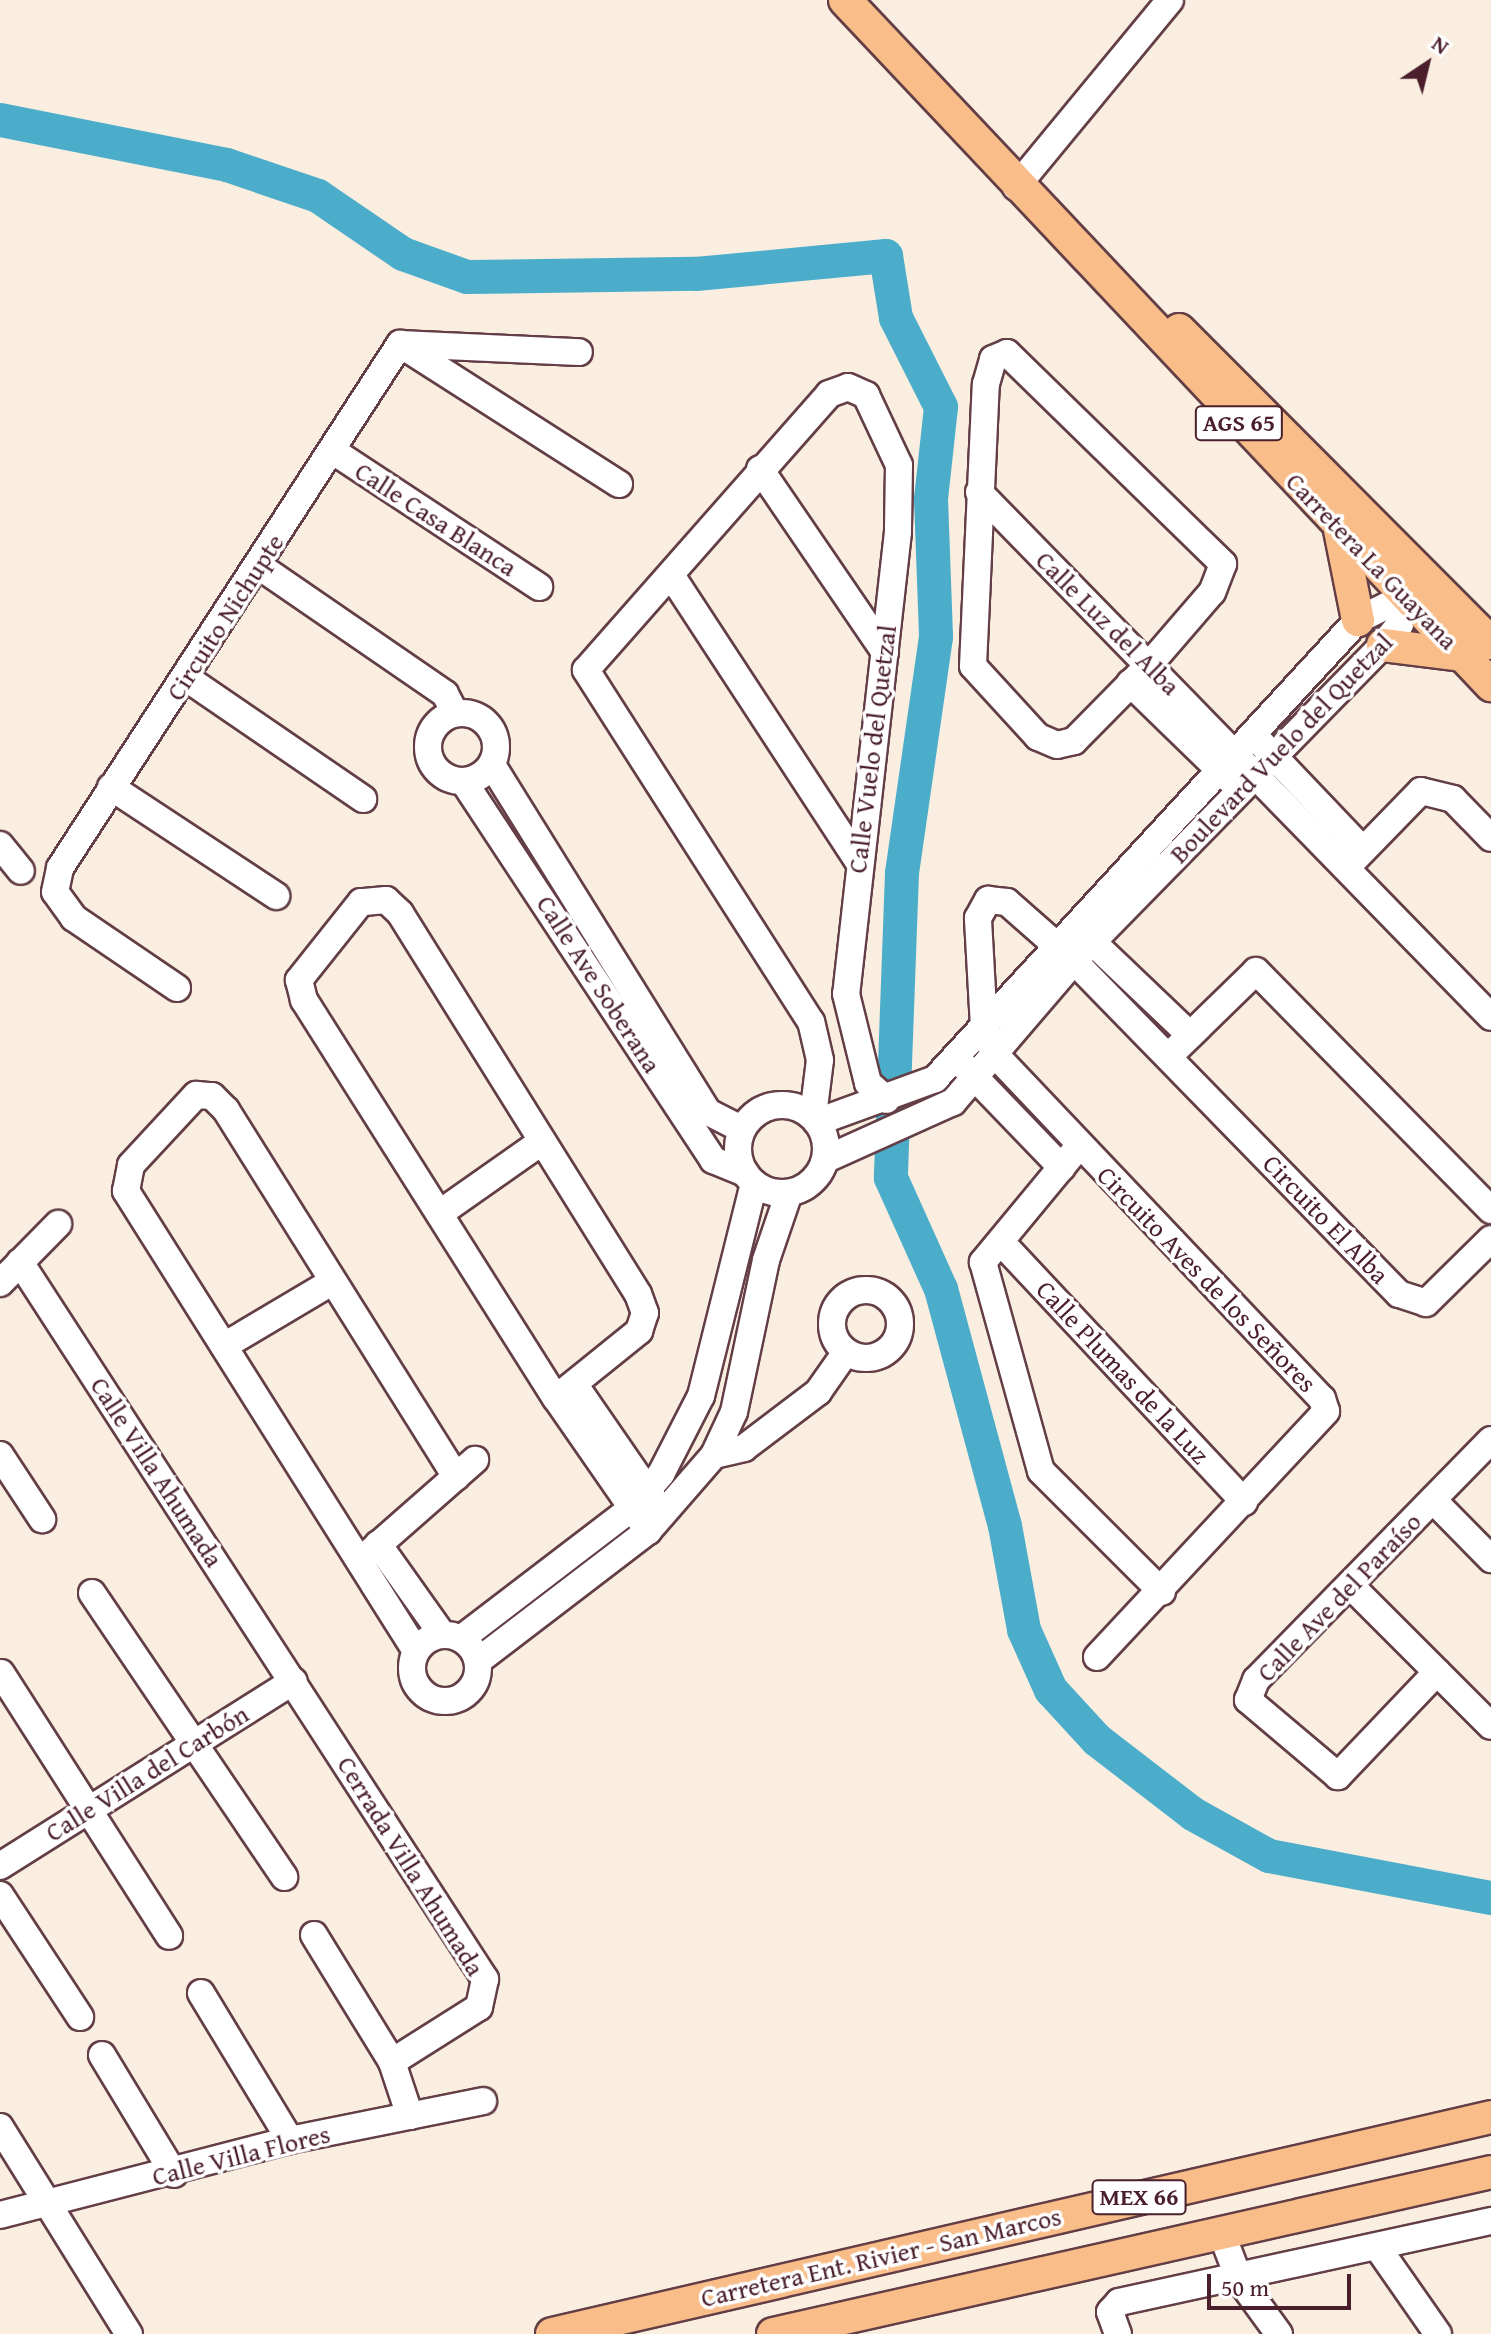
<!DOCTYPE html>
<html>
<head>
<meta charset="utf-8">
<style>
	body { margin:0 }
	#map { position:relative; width:1491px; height:2334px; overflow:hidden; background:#f9eedf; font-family:"Gentium Book Plus",serif }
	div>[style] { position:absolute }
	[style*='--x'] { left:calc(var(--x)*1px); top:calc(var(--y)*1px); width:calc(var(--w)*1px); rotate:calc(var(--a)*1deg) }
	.river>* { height:34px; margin:-17px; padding:0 17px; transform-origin:17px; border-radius:17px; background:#4cadcb }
	.roads { filter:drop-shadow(2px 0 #643e46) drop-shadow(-2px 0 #643e46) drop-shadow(0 2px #643e46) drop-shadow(0 -2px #643e46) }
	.minor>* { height:26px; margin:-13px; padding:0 13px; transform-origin:13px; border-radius:13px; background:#fff }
	.minor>.ring { margin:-13px; padding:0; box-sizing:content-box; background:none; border:26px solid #fff; border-radius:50% }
	.major>* { height:32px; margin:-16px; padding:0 16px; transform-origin:16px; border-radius:16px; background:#f8bd89 }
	span { translate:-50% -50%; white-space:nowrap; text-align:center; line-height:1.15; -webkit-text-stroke:7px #fff; paint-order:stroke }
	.shield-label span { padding:2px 6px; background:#fff; border:2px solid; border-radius:6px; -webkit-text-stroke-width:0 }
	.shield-label { font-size:24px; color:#4a1f2b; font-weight:700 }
	.street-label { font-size:26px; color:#4a1f2b }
	.north { position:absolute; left:1387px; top:24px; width:80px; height:80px; -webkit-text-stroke:6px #fff; paint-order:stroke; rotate:35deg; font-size:22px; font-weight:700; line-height:32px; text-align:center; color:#4a1f2b }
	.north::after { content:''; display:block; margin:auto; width:28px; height:36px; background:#4a1f2b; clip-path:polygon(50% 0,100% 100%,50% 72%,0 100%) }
	.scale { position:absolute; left:1207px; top:2274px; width:144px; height:36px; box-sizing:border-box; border:4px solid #4a1f2b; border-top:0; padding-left:10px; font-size:24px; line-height:28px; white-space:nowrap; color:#4a1f2b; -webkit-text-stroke:6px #fff; paint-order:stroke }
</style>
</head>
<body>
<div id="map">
	<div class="river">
		<i style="--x:0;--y:120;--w:231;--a:11.2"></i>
		<i style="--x:227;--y:165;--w:96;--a:18.8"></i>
		<i style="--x:318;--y:196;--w:103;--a:34.3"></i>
		<i style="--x:403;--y:254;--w:68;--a:19.8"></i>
		<i style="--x:467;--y:277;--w:229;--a:-0.8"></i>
		<i style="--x:696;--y:274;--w:191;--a:-5.4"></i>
		<i style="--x:886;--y:256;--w:63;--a:80.8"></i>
		<i style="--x:896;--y:318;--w:100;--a:63.2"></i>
		<i style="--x:941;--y:407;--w:93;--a:96.2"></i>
		<i style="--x:931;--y:499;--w:138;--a:87.9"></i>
		<i style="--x:936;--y:637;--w:238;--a:98.2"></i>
		<i style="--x:902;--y:873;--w:305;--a:92.1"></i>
		<i style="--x:891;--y:1178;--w:122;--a:65.8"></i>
		<i style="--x:941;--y:1289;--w:245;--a:74.9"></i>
		<i style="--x:1005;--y:1526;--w:106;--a:79.6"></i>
		<i style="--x:1024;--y:1630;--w:66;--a:65.8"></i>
		<i style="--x:1051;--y:1690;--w:68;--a:47.4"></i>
		<i style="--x:1097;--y:1740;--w:121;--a:37.6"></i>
		<i style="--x:1193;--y:1814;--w:87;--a:28.9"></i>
		<i style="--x:1269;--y:1856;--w:226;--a:10.7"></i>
	</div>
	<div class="roads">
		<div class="minor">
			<i style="--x:1016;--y:187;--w:242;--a:-50.5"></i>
			<i style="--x:400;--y:344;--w:260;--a:32.6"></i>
			<i style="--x:400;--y:344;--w:179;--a:2.6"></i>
			<i style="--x:1007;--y:353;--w:302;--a:44.3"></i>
			<i style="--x:1223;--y:564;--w:30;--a:111"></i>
			<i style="--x:1212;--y:592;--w:96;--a:130.8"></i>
			<i style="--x:1149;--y:665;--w:107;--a:134.6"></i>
			<i style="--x:1074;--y:741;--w:17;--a:167"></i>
			<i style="--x:1057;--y:745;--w:21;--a:-157"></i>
			<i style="--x:1038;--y:737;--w:96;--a:-132.5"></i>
			<i style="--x:973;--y:666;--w:282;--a:-87.4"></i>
			<i style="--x:986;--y:384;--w:26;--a:-74"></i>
			<i style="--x:993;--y:359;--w:15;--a:-23"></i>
			<i style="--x:333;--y:451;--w:247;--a:33.4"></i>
			<i style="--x:760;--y:469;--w:222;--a:55.7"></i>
			<i style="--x:979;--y:492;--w:733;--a:45.72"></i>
			<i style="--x:259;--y:566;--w:226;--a:34.5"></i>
			<i style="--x:445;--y:694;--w:21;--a:62"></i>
			<i style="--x:671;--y:575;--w:343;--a:56.8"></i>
			<i style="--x:185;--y:677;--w:216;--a:34.4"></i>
			<i style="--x:1130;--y:683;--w:139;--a:44.1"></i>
			<i class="ring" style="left:428px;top:713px;width:42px;height:42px"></i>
			<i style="--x:1261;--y:743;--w:148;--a:46.4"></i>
			<i style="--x:492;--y:765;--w:409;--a:58.1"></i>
			<i style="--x:708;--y:1112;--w:38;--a:27"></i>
			<i style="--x:464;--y:782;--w:453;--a:56.6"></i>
			<i style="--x:713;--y:1160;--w:35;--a:22"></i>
			<i style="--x:111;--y:787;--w:198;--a:33.4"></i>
			<i style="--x:0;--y:845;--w:33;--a:51"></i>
			<i style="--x:1347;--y:867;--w:106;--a:-45.8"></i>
			<i style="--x:1421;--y:791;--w:33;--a:14"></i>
			<i style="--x:1453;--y:799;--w:54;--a:45.7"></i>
			<i style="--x:1083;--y:933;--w:148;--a:43.6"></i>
			<i style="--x:177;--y:988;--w:125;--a:-145.8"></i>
			<i style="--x:74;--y:918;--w:32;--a:-126"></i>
			<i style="--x:55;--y:892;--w:25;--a:-78"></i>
			<i style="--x:60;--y:868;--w:625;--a:-57.02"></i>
			<i style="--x:1170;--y:1055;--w:120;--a:-44.3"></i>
			<i style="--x:1256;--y:971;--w:335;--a:45.5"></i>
			<i style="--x:964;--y:1066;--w:141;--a:46.1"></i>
			<i class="ring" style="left:738px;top:1105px;width:62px;height:62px"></i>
			<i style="--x:813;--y:1116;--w:56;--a:-82.9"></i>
			<i style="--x:820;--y:1060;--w:39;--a:-103"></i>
			<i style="--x:811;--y:1022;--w:418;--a:-122.6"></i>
			<i style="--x:586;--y:670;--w:368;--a:-48.6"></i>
			<i style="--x:829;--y:394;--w:20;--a:-20"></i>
			<i style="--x:848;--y:387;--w:20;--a:24"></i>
			<i style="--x:866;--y:395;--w:77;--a:64.8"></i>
			<i style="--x:899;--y:465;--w:67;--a:90.9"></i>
			<i style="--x:898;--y:532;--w:465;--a:96.4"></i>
			<i style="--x:846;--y:994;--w:92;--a:76.1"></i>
			<i style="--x:868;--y:1083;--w:25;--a:42"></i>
			<i style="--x:817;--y:1122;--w:126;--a:-20"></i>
			<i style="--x:935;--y:1079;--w:624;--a:-47.34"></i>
			<i style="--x:1358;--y:620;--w:54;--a:-26.6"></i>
			<i style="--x:1406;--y:596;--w:29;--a:102"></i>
			<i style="--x:1400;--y:624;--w:27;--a:129"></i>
			<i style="--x:1383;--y:645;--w:442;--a:134.4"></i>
			<i style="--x:1074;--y:961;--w:186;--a:130.6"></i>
			<i style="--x:953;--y:1102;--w:139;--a:155.8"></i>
			<i style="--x:1079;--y:1146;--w:151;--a:129.6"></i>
			<i style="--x:983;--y:1262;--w:217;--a:74.5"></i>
			<i style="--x:1041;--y:1471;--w:171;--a:45"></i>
			<i style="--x:443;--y:1211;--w:120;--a:-35.1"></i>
			<i style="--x:1001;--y:1242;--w:356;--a:46.9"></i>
			<i style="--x:20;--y:1262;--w:855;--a:57.04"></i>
			<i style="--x:485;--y:1979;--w:29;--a:102"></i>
			<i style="--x:479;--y:2007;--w:103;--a:147.7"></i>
			<i style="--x:0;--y:1283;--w:83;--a:-45.5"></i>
			<i class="ring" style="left:832px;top:1290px;width:42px;height:42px"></i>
			<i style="--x:224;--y:1346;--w:126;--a:-30.7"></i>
			<i style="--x:574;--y:1384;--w:145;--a:55.4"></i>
			<i style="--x:556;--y:1398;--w:107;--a:-38.9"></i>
			<i style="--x:639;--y:1331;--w:19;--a:-72"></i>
			<i style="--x:645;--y:1313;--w:20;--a:-110"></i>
			<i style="--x:638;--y:1294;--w:449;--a:-122"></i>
			<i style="--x:400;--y:913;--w:19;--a:-137"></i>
			<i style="--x:386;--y:900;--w:25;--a:175"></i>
			<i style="--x:361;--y:902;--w:100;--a:128.5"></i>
			<i style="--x:299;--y:980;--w:21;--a:76"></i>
			<i style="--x:304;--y:1000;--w:471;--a:57.7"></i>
			<i style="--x:556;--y:1398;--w:162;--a:55.3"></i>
			<i style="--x:0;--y:1455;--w:77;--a:56.7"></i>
			<i style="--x:714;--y:1455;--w:31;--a:-13"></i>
			<i style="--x:744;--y:1448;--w:93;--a:-37.1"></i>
			<i style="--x:818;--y:1392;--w:49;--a:-55"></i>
			<i style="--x:1433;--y:1500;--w:83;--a:45.5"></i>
			<i style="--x:378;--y:1544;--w:110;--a:54.6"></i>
			<i style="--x:361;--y:1560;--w:152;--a:-41.3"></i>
			<i style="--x:1350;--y:1585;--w:199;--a:45"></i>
			<i style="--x:92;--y:1593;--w:343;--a:55.9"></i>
			<i class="ring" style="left:412px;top:1635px;width:40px;height:40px"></i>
			<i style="--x:462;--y:1638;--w:214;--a:-37.4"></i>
			<i style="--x:632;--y:1508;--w:45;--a:-49.5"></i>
			<i style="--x:661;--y:1474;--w:88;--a:-62.9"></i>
			<i style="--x:701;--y:1396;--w:219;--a:-76"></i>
			<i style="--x:416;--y:1651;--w:544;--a:-122.23"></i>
			<i style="--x:126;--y:1191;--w:26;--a:-79"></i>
			<i style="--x:131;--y:1165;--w:96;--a:-47.1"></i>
			<i style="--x:196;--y:1095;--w:16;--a:4"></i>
			<i style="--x:212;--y:1096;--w:20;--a:45"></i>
			<i style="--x:226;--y:1110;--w:433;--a:57.9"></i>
			<i style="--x:1097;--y:1657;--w:336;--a:-47"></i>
			<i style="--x:1326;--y:1411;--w:13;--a:-108"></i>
			<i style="--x:1322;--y:1399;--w:477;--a:-133.5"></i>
			<i style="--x:994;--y:1053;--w:28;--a:-111"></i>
			<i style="--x:984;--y:1027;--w:109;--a:-93.2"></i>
			<i style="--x:978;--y:918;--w:21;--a:-61"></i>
			<i style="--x:988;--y:900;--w:19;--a:6"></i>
			<i style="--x:1007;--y:902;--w:89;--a:41.4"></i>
			<i style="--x:1074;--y:961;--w:465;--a:45.7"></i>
			<i style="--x:1399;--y:1294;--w:28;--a:18"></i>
			<i style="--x:1426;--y:1303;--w:91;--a:-44.6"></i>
			<i style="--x:478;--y:1661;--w:214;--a:-37.4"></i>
			<i style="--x:648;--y:1531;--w:101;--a:-49"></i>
			<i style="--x:714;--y:1455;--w:47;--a:-65.1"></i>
			<i style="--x:734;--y:1412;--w:155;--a:-78.1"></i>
			<i style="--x:766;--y:1260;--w:71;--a:-71.1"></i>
			<i style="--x:1437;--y:1672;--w:144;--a:133.6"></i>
			<i style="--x:1338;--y:1776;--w:118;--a:-139.8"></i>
			<i style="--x:1248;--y:1700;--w:22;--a:-68"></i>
			<i style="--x:1256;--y:1680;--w:336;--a:-45.6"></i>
			<i style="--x:1;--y:1673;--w:312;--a:57.4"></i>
			<i style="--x:0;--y:1866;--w:347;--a:-32.2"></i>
			<i style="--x:0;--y:1895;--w:146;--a:56.7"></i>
			<i style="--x:314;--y:1935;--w:149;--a:58.4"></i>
			<i style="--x:392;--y:2062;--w:57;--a:71.6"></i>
			<i style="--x:201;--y:1993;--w:172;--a:58.8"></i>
			<i style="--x:102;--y:2055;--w:139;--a:58.8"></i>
			<i style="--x:0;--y:2127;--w:244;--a:58.1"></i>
			<i style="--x:0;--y:2215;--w:300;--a:-14.5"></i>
			<i style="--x:290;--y:2140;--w:197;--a:-11.4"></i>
			<i style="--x:1221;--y:2232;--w:50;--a:69"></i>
			<i style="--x:1239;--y:2279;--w:68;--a:54"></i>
			<i style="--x:1378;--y:2248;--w:105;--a:55.1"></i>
			<i style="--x:1118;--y:2334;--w:23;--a:-110"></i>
			<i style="--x:1110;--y:2312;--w:13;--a:-48"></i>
			<i style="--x:1119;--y:2302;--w:381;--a:-12.3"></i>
		</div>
		<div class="major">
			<i style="--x:845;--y:0;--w:942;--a:46.68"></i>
			<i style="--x:1179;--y:330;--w:442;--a:45.1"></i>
			<i style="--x:1340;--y:530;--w:92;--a:78.7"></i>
			<i style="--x:1383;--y:645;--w:81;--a:7.1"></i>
			<i style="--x:552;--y:2334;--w:964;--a:-13.01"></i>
			<i style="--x:773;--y:2334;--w:736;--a:-12.71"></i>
		</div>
	</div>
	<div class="shield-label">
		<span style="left:1239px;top:423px">AGS 65</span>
		<span style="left:1139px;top:2197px">MEX 66</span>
	</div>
	<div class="street-label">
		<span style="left:436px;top:519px;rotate:33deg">Calle Casa Blanca</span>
		<span style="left:1372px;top:561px;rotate:46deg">Carretera La Guayana</span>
		<span style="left:225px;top:617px;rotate:-57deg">Circuito Nichupte</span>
		<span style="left:1108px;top:623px;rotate:45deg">Calle Luz del Alba</span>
		<span style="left:1281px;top:748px;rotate:-46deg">Boulevard Vuelo del Quetzal</span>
		<span style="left:872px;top:749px;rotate:-83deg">Calle Vuelo del Quetzal</span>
		<span style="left:599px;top:984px;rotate:57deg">Calle Ave Soberana</span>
		<span style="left:1326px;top:1219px;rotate:46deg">Circuito El Alba</span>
		<span style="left:1207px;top:1279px;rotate:46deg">Circuito Aves de los Señores</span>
		<span style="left:1123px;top:1372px;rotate:47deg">Calle Plumas de la Luz</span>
		<span style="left:157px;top:1472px;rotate:57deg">Calle Villa Ahumada</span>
		<span style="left:1339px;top:1597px;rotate:-46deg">Calle Ave del Paraíso</span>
		<span style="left:147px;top:1773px;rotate:-32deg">Calle Villa del Carbón</span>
		<span style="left:411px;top:1866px;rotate:58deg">Cerrada Villa Ahumada</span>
		<span style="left:241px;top:2155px;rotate:-14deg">Calle Villa Flores</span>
		<span style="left:881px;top:2257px;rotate:-13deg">Carretera Ent. Rivier - San Marcos</span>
	</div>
	<div class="north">N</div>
	<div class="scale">50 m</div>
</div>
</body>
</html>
